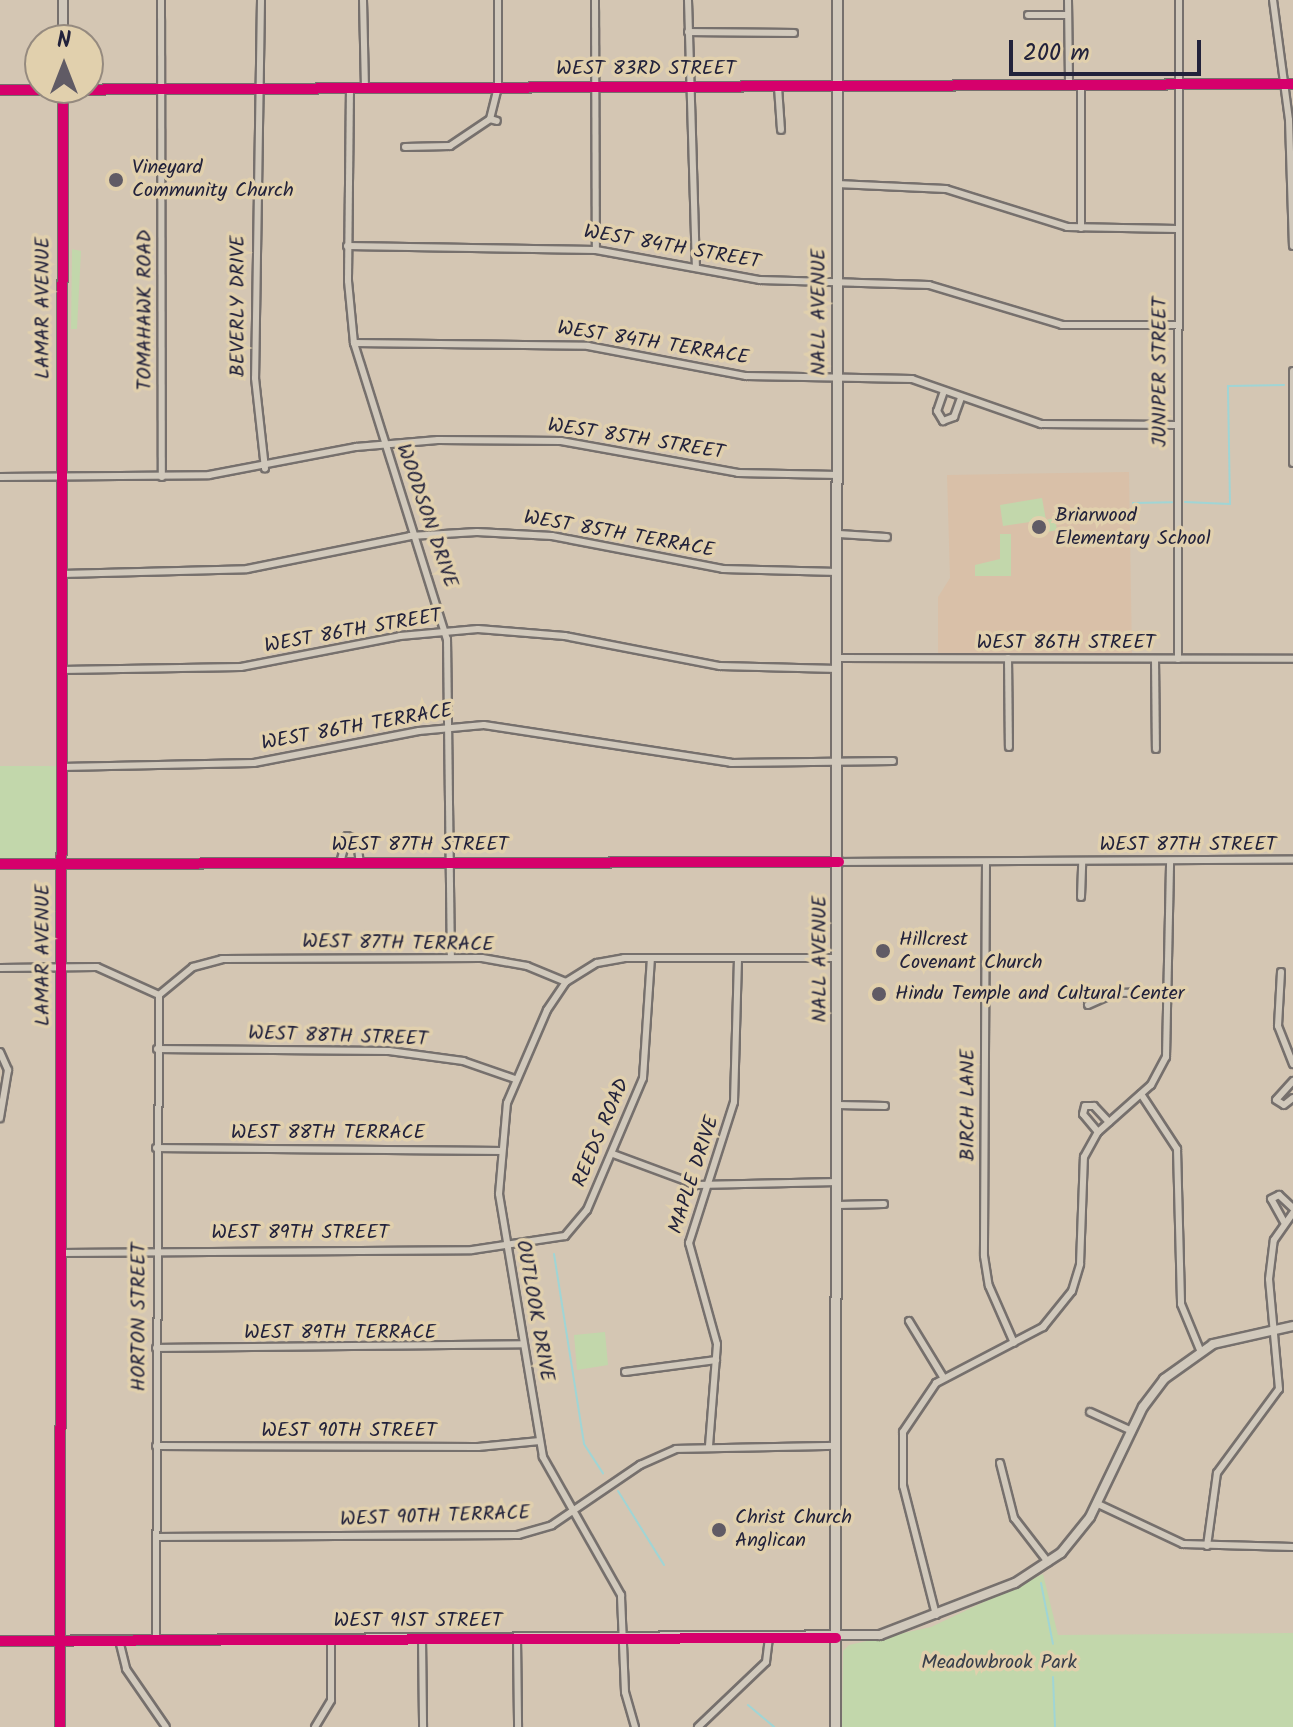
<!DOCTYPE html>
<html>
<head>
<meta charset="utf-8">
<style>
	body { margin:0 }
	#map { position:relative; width:1293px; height:1727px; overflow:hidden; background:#d4c6b3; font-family:Kalam,sans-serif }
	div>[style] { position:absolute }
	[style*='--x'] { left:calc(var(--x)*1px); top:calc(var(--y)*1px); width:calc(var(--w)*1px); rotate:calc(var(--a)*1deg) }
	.built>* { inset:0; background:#d9c0a8 }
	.green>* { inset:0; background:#c2d7ab }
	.stream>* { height:2px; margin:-1px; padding:0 1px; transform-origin:1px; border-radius:1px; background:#a0d5d5 }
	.roads { filter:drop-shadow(2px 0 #76706d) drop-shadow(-2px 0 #76706d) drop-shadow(0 2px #76706d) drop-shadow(0 -2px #76706d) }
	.minor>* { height:6px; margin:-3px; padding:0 3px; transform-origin:3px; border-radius:3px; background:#d1c9bc }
	.tertiary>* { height:8px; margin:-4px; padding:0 4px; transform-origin:4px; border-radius:4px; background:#d1c9bc }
	.secondary>* { height:9px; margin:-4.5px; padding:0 4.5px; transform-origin:4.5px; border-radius:4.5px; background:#d1c9bc }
	.cycleway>* { height:10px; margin:-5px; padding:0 5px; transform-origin:5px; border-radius:5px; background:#d6006c }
	.dots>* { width:22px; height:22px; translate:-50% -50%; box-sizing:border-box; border:4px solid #e1d0ad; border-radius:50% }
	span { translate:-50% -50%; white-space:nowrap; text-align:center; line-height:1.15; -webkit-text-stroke:7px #e1d0ad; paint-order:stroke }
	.street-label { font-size:20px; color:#22223b }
	.poi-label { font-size:20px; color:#22223b }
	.left { translate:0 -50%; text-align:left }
	.park-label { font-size:20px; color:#383f4b }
	.north { position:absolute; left:24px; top:24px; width:80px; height:80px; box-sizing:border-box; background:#e1d0ad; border:2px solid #958a7f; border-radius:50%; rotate:0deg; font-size:22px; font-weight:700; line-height:32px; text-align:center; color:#22223b }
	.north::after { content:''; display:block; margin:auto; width:28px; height:36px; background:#605b65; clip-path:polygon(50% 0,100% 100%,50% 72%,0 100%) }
	.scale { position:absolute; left:1009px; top:40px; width:192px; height:36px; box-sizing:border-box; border:4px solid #22223b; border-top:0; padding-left:10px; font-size:24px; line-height:28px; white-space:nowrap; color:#22223b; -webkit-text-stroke:6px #e1d0ad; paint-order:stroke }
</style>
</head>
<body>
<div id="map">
	<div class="built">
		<i style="clip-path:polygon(1129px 472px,1132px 656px,938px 653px,938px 597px,950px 578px,947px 475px)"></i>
	</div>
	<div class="green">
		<i style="clip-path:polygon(72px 249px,81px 251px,77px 329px,71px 329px)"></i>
		<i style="clip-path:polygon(1042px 498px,1046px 520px,1055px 518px,1057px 530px,1032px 535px,1030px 522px,1003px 526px,1000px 505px)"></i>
		<i style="clip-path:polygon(1000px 534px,1011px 534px,1011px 576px,975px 576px,975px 565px,1000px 559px)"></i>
		<i style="clip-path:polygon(0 670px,0 766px,58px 766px,58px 852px,50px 860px,0 860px)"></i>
		<i style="clip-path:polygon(605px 1332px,608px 1365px,577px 1370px,574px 1335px)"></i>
		<i style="clip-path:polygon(1043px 1574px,1058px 1635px,1293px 1633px,1293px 1727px,842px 1727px,843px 1651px,849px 1645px,931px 1627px)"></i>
	</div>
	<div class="stream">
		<i style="--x:1185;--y:502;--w:45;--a:2.5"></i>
		<i style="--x:1230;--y:504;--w:118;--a:-91"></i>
		<i style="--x:1228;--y:386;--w:56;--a:-1"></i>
		<i style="--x:1133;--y:503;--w:39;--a:-1"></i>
		<i style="--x:554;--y:1254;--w:192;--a:81"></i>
		<i style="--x:584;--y:1444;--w:35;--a:57"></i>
		<i style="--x:618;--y:1491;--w:87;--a:58.1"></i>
		<i style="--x:1041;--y:1583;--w:62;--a:78.9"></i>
		<i style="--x:1053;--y:1677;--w:50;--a:87.7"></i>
		<i style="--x:748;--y:1705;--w:34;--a:40"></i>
	</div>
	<div class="roads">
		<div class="minor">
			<i style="--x:161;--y:0;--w:477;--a:89.9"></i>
			<i style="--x:261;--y:0;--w:378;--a:90.9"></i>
			<i style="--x:255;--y:378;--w:91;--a:83.7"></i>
			<i style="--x:363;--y:0;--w:88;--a:88.7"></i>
			<i style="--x:595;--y:0;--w:250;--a:89.8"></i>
			<i style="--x:688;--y:0;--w:268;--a:88.3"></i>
			<i style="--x:1068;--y:0;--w:86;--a:89.3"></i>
			<i style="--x:1273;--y:0;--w:121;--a:82.4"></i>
			<i style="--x:1289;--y:120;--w:126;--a:88.2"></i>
			<i style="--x:1028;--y:15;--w:40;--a:0"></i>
			<i style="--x:688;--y:32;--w:106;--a:0.5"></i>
			<i style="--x:1081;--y:86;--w:142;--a:90"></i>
			<i style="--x:778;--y:87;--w:43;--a:86"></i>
			<i style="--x:350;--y:88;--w:193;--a:90.6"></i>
			<i style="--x:348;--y:281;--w:62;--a:84.5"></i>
			<i style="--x:354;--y:343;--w:310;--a:72.6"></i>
			<i style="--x:447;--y:639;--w:319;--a:89.3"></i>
			<i style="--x:490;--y:119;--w:32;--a:-76"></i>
			<i style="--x:498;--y:88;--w:88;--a:-90"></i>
			<i style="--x:405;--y:147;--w:45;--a:-1.3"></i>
			<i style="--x:450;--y:146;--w:48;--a:-34"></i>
			<i style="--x:490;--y:119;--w:7;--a:16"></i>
			<i style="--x:837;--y:184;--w:109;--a:2.6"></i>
			<i style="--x:946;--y:189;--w:127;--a:17.4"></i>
			<i style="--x:1067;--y:227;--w:110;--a:1"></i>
			<i style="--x:347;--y:246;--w:249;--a:0.9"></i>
			<i style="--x:596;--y:250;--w:167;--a:10.4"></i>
			<i style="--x:760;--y:280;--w:169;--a:1.7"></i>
			<i style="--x:929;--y:285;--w:139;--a:16.7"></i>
			<i style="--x:1062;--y:325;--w:115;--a:0"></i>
			<i style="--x:354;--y:343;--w:234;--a:0.7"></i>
			<i style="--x:588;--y:346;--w:161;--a:10.8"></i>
			<i style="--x:746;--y:376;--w:166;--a:1"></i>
			<i style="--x:912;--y:379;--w:137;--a:19.2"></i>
			<i style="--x:1041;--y:424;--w:136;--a:0.4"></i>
			<i style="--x:1293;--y:371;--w:92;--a:90"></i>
			<i style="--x:944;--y:391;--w:21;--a:109"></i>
			<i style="--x:937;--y:411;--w:12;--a:59"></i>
			<i style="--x:943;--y:421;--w:12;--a:-20"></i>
			<i style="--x:954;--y:417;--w:20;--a:-70"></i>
			<i style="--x:0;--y:477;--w:209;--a:-0.5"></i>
			<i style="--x:209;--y:475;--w:150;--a:-10.8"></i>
			<i style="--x:356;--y:447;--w:82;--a:-4.9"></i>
			<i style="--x:438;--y:440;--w:123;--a:0.5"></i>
			<i style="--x:561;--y:441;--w:180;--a:10.2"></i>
			<i style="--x:738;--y:473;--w:100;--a:1.1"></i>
			<i style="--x:838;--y:534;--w:49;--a:3.5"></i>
			<i style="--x:62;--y:574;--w:185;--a:-1.5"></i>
			<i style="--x:247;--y:569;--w:166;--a:-11.4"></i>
			<i style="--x:410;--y:536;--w:67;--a:-3.4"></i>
			<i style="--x:477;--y:532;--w:75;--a:3.1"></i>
			<i style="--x:552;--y:536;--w:174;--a:10.9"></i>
			<i style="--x:723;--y:569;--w:115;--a:1.5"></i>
			<i style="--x:838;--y:658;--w:455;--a:0.1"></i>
			<i style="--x:1008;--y:658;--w:89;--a:89.4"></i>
			<i style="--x:1155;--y:659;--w:90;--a:89.4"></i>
			<i style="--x:1178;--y:659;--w:659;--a:-89.91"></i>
			<i style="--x:62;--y:670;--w:179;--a:-1"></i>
			<i style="--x:241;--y:667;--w:162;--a:-11"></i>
			<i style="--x:400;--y:636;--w:78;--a:-5.1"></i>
			<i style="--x:478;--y:629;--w:87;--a:4.6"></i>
			<i style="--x:565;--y:636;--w:158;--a:11"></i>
			<i style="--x:720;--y:666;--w:118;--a:1.5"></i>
			<i style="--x:62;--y:767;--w:192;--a:-1.2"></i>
			<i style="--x:254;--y:763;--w:168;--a:-11"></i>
			<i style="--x:419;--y:731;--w:65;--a:-5.3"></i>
			<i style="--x:484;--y:725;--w:250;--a:8.7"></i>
			<i style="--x:731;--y:763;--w:162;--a:-0.7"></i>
			<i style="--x:839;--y:862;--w:454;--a:-0.3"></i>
			<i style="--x:986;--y:862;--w:394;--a:90.3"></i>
			<i style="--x:984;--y:1256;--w:30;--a:81"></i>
			<i style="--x:989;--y:1286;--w:62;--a:66.3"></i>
			<i style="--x:340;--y:863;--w:28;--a:-75"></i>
			<i style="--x:347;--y:836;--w:11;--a:22"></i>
			<i style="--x:357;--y:840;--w:23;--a:83"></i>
			<i style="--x:1081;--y:897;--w:36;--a:-88"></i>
			<i style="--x:0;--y:968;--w:97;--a:-0.6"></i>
			<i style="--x:97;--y:967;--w:68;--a:24.3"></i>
			<i style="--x:1281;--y:972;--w:54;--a:93.2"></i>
			<i style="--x:1278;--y:1026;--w:41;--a:68.5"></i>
			<i style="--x:159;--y:995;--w:44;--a:-39.5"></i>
			<i style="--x:193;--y:967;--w:30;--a:-15"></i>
			<i style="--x:222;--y:959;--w:260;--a:-0.2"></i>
			<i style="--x:482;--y:958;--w:46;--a:10.1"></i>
			<i style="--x:527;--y:966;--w:42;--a:22.3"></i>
			<i style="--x:1088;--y:1005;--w:30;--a:-24"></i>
			<i style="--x:1115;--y:993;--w:55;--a:-1"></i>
			<i style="--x:157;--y:1049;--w:232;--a:0.5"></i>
			<i style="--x:389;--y:1051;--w:75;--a:7.7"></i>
			<i style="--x:463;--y:1061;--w:55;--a:19.1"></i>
			<i style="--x:0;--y:1052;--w:20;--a:66"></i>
			<i style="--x:8;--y:1070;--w:49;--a:99.5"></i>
			<i style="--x:1293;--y:1081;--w:25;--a:132"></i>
			<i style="--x:1276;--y:1100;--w:9;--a:32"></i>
			<i style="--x:1284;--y:1105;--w:11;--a:-38"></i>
			<i style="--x:1141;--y:1094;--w:66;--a:56.8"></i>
			<i style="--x:1177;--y:1149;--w:155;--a:88.5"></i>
			<i style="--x:1181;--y:1304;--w:50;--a:67.6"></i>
			<i style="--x:838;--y:1105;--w:47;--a:1.2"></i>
			<i style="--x:1098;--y:1132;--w:23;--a:-130"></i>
			<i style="--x:1083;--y:1114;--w:8;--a:-76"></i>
			<i style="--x:1085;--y:1106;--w:9;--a:0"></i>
			<i style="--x:1094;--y:1106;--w:22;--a:47"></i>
			<i style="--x:156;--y:1148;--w:344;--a:0.5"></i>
			<i style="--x:613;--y:1154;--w:90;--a:20.3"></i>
			<i style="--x:697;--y:1185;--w:141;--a:-1.2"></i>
			<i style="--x:838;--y:1205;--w:46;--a:-1.2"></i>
			<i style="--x:1284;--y:1222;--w:26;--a:-119"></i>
			<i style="--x:1271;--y:1199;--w:9;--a:-27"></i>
			<i style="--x:1279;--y:1195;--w:19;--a:43"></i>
			<i style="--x:61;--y:1253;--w:411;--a:-0.4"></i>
			<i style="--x:472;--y:1250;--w:94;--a:-8.6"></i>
			<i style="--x:565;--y:1236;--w:34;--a:-50"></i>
			<i style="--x:587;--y:1210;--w:143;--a:-67"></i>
			<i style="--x:643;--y:1078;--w:120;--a:-86.2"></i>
			<i style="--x:909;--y:1321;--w:66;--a:58.7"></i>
			<i style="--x:156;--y:1348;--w:367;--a:-0.6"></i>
			<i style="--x:625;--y:1372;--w:92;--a:-7.5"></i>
			<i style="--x:1090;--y:1412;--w:46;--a:24.3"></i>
			<i style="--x:156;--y:1446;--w:322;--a:0.2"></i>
			<i style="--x:478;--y:1447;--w:62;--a:-5.5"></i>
			<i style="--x:709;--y:1446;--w:102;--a:-85.5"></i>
			<i style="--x:717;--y:1344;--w:105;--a:-105.5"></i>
			<i style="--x:689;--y:1243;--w:148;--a:-72.3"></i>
			<i style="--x:734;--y:1102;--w:144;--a:-88.4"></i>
			<i style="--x:1000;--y:1463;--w:57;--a:75.7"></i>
			<i style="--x:1014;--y:1518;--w:56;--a:52.3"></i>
			<i style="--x:1098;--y:1504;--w:94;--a:25.2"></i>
			<i style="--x:1183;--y:1544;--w:110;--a:1.6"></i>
			<i style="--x:156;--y:1537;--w:362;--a:-0.3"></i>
			<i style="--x:518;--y:1535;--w:35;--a:-16"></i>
			<i style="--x:552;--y:1525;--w:107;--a:-34.3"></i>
			<i style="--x:640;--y:1465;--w:39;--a:-24"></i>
			<i style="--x:676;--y:1449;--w:160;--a:-1.1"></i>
			<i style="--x:1207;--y:1546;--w:74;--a:-82.2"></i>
			<i style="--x:1217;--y:1473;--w:104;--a:-53.6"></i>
			<i style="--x:1279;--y:1389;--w:110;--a:-95.2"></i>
			<i style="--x:1269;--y:1279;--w:39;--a:-83"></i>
			<i style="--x:1274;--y:1240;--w:33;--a:-55"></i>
			<i style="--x:936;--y:1615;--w:133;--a:-104.3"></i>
			<i style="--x:903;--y:1486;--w:54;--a:-90"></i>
			<i style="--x:903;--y:1432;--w:59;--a:-56"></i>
			<i style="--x:936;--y:1383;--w:121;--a:-27.6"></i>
			<i style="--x:1043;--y:1327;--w:46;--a:-51.1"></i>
			<i style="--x:1072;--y:1291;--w:28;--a:-73"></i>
			<i style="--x:1080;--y:1264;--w:107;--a:-87.9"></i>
			<i style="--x:1084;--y:1157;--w:29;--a:-61"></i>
			<i style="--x:1098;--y:1132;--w:71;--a:-41.6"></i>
			<i style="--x:1151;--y:1085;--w:32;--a:-62"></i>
			<i style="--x:1166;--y:1057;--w:196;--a:-88.8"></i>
			<i style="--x:422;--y:1639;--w:88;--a:89.3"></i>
			<i style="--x:517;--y:1639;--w:88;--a:89.3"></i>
			<i style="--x:119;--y:1640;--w:30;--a:76"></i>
			<i style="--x:126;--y:1669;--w:70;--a:55.4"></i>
			<i style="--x:156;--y:1640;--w:645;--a:-89.73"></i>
			<i style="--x:315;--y:1727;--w:31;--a:-59"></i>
			<i style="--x:331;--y:1700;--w:60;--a:-90"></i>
			<i style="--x:635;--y:1727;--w:36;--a:-106"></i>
			<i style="--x:625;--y:1692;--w:97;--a:-92.4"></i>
			<i style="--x:621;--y:1595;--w:159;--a:-119.5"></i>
			<i style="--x:543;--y:1457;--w:267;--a:-99.5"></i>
			<i style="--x:499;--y:1194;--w:91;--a:-85"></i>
			<i style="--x:507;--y:1103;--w:101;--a:-66.7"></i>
			<i style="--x:547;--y:1010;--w:34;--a:-56"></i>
			<i style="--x:566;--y:982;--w:36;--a:-32"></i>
			<i style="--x:597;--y:963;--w:27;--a:-10"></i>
			<i style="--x:624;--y:958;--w:213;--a:0"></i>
			<i style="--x:698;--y:1727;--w:94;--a:-43.7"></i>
			<i style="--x:766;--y:1662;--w:25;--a:-83"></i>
		</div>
		<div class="tertiary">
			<i style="--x:63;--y:40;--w:40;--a:-90"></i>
			<i style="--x:0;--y:90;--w:1293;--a:-0.27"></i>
			<i style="--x:0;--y:864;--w:839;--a:-0.14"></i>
			<i style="--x:0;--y:1641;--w:880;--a:-0.39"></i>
			<i style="--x:880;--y:1635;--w:145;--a:-21.1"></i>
			<i style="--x:1015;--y:1583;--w:55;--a:-33.1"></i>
			<i style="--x:1061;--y:1553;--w:46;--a:-51.1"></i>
			<i style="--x:1090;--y:1517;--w:122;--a:-64.3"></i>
			<i style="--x:1143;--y:1407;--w:35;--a:-53"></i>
			<i style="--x:1164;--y:1379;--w:60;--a:-35.5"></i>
			<i style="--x:1213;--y:1344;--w:82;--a:-12.7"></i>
			<i style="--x:60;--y:1727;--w:1639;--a:-89.9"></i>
		</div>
		<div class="secondary">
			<i style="--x:835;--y:1727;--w:1727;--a:-89.93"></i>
		</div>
	</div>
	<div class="cycleway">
		<i style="--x:0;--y:90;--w:1293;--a:-0.27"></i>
		<i style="--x:0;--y:864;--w:839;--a:-0.14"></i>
		<i style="--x:0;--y:1641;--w:836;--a:-0.21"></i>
		<i style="--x:60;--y:1727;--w:1639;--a:-89.9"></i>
	</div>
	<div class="dots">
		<i style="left:116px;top:180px;background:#605b65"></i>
		<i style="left:1039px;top:527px;background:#605b65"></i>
		<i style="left:883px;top:951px;background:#605b65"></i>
		<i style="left:879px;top:994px;background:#605b65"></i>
		<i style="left:719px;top:1530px;background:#605b65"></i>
	</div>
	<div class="street-label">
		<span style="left:646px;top:69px">WEST 83RD STREET</span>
		<span style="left:672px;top:248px;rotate:10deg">WEST 84TH STREET</span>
		<span style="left:239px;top:306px;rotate:-90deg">BEVERLY DRIVE</span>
		<span style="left:44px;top:308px;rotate:-90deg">LAMAR AVENUE</span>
		<span style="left:146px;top:310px;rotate:-90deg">TOMAHAWK ROAD</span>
		<span style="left:820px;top:312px;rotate:-90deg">NALL AVENUE</span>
		<span style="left:653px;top:344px;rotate:9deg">WEST 84TH TERRACE</span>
		<span style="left:1161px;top:372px;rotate:-90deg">JUNIPER STREET</span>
		<span style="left:636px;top:440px;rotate:9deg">WEST 85TH STREET</span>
		<span style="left:426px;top:516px;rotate:71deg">WOODSON DRIVE</span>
		<span style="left:619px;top:535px;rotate:10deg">WEST 85TH TERRACE</span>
		<span style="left:353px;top:632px;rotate:-10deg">WEST 86TH STREET</span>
		<span style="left:1066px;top:643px">WEST 86TH STREET</span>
		<span style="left:357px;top:728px;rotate:-10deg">WEST 86TH TERRACE</span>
		<span style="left:420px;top:845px">WEST 87TH STREET</span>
		<span style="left:1188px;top:845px">WEST 87TH STREET</span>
		<span style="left:398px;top:944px;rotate:1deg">WEST 87TH TERRACE</span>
		<span style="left:44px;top:955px;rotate:-90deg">LAMAR AVENUE</span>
		<span style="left:821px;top:959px;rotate:-90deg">NALL AVENUE</span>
		<span style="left:338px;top:1037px;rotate:2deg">WEST 88TH STREET</span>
		<span style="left:969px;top:1105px;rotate:-90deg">BIRCH LANE</span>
		<span style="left:328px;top:1133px">WEST 88TH TERRACE</span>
		<span style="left:602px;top:1133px;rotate:-67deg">REEDS ROAD</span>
		<span style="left:695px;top:1175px;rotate:-72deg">MAPLE DRIVE</span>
		<span style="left:300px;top:1233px">WEST 89TH STREET</span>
		<span style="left:534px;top:1311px;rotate:80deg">OUTLOOK DRIVE</span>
		<span style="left:140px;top:1317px;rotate:-90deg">HORTON STREET</span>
		<span style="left:340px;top:1333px">WEST 89TH TERRACE</span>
		<span style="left:349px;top:1431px">WEST 90TH STREET</span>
		<span style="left:435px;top:1517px;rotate:-2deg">WEST 90TH TERRACE</span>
		<span style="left:418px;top:1621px">WEST 91ST STREET</span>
	</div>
	<div class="poi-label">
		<span class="left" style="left:132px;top:180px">Vineyard<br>Community Church</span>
		<span class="left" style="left:1055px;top:528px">Briarwood<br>Elementary School</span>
		<span class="left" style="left:899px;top:952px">Hillcrest<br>Covenant Church</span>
		<span class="left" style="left:895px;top:994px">Hindu Temple and Cultural Center</span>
		<span class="left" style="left:735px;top:1530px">Christ Church<br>Anglican</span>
	</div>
	<div class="park-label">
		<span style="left:999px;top:1663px">Meadowbrook Park</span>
	</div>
	<div class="north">N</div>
	<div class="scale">200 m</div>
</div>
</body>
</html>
